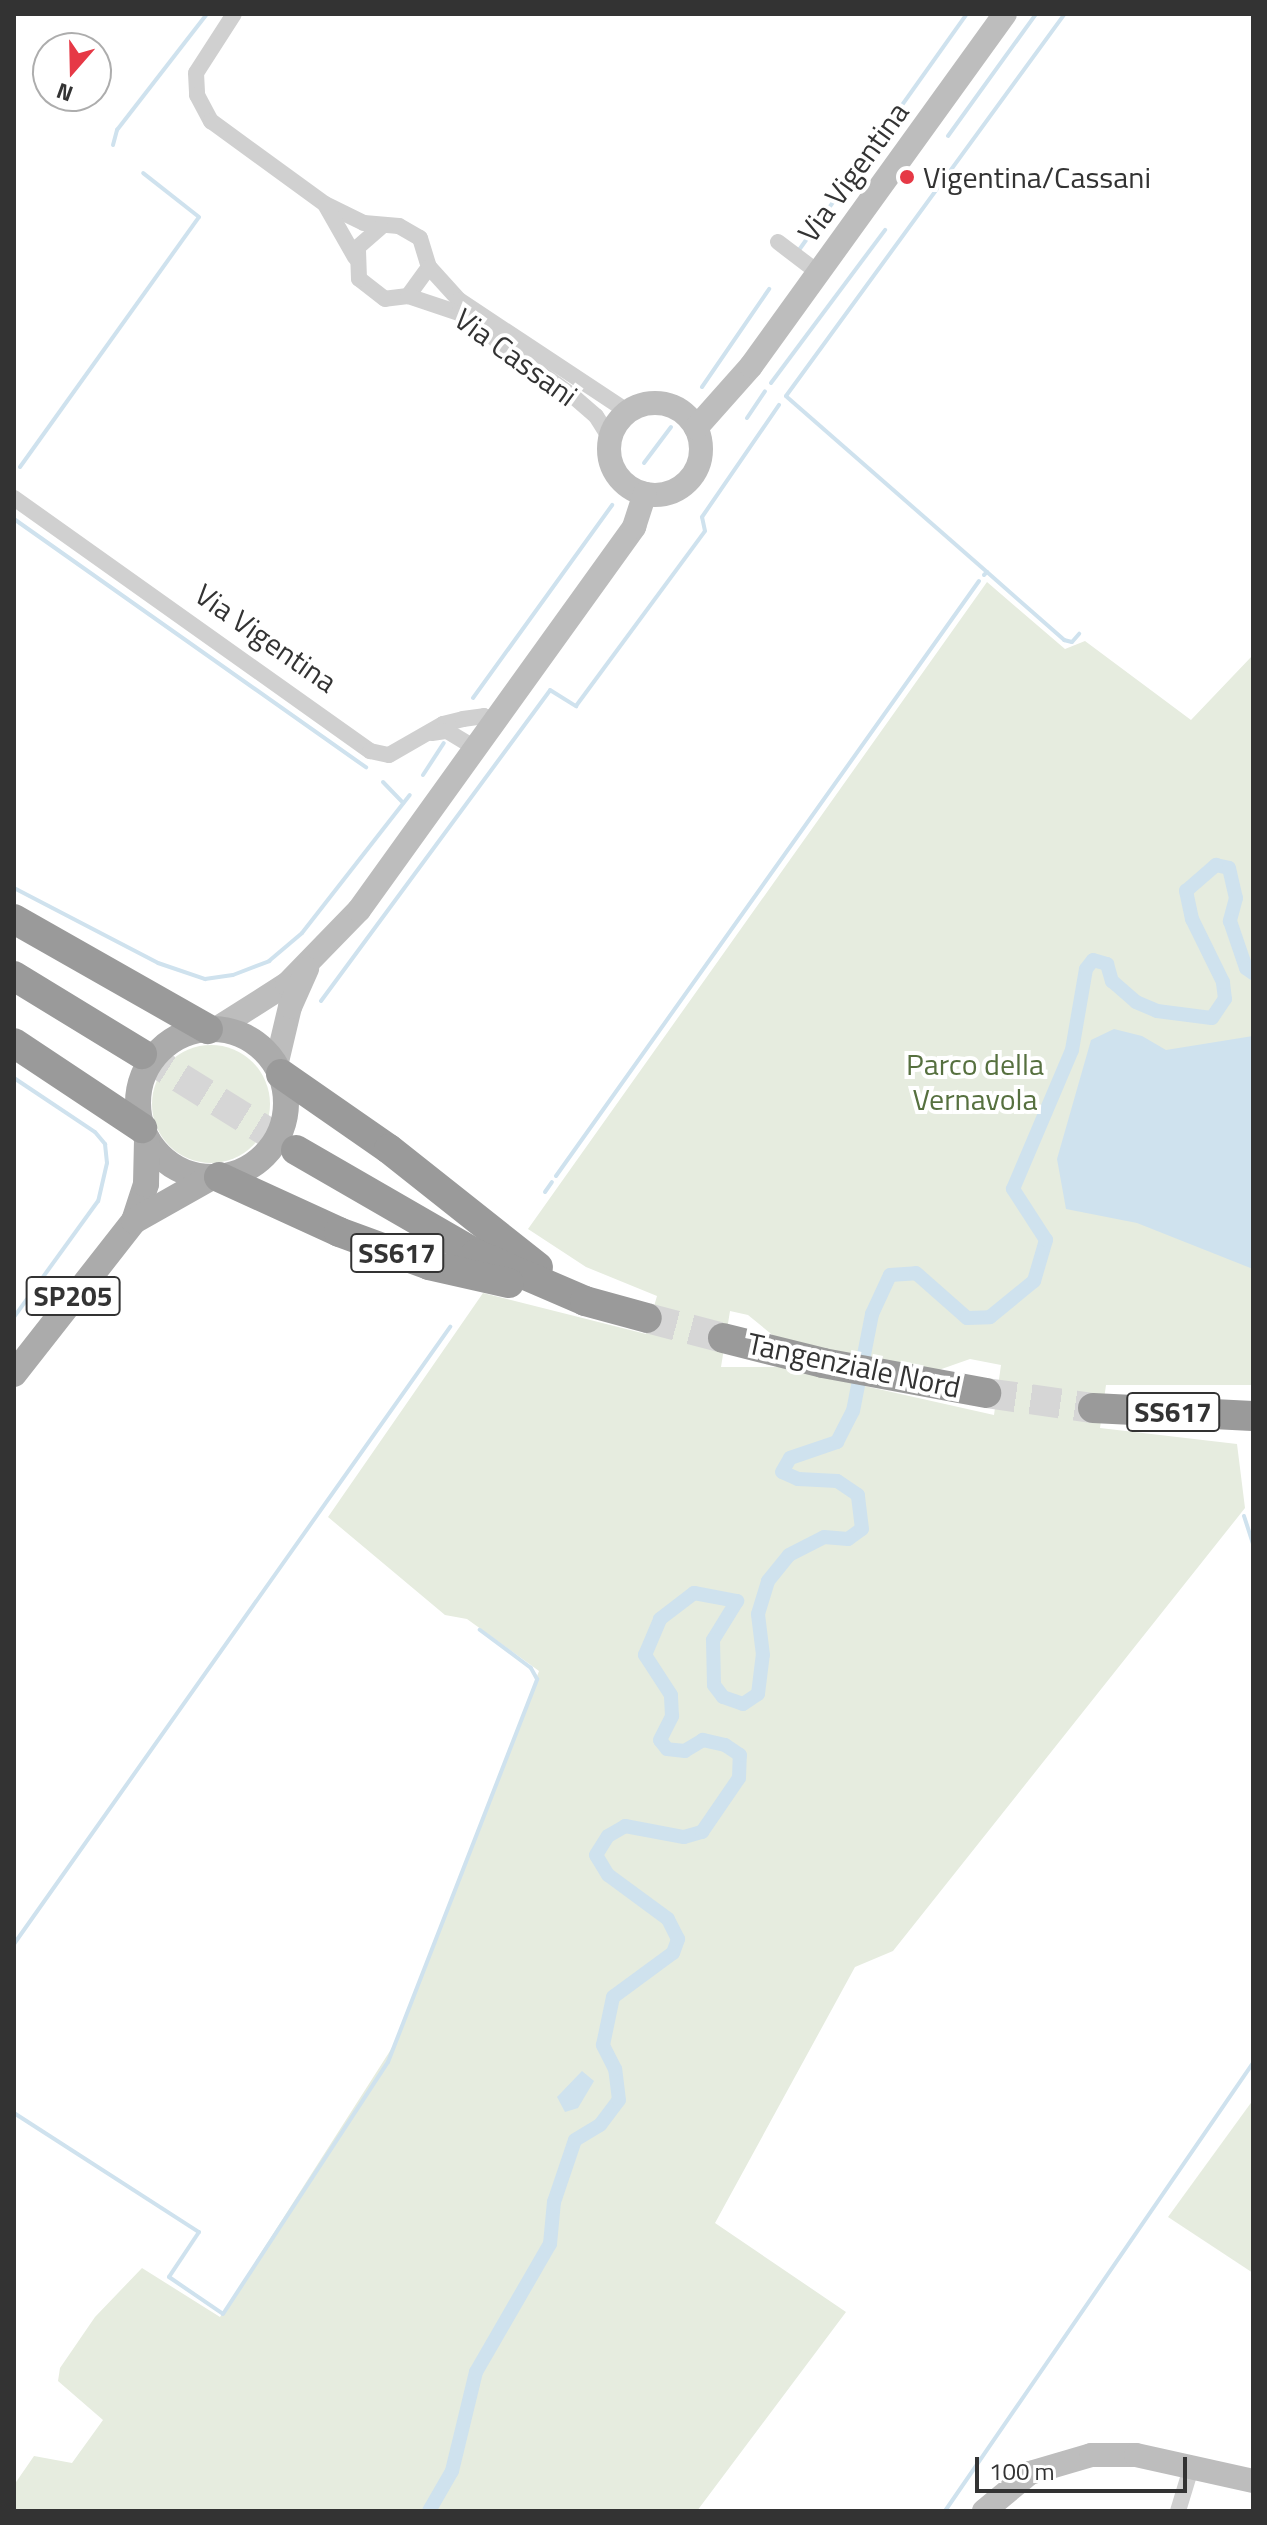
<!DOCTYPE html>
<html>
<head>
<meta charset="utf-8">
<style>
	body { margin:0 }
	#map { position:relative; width:1267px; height:2525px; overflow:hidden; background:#fff; font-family:"Titillium Web",sans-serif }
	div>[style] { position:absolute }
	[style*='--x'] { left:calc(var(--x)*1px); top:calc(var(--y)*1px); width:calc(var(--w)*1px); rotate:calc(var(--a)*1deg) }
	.green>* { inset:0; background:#e6ecdf }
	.round { border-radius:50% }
	.water>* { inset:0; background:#cfe2ee }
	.stream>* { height:4px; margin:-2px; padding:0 2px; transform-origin:2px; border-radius:2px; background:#cfe2ee }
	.canal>* { height:14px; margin:-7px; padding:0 7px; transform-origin:7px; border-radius:7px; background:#cfe2ee }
	.highway-tunnel>* { height:30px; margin-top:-15px; transform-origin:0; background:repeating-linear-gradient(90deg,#d6d6d6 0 30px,transparent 0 45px) }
	.street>* { height:16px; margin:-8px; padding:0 8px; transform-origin:8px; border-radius:8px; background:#d0d0d0 }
	.secondary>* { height:24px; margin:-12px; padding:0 12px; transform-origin:12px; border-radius:12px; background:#bdbdbd }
	.secondary>.ring { margin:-12px; padding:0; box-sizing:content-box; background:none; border:24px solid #bdbdbd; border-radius:50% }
	.primary>* { height:26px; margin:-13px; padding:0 13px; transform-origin:13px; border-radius:13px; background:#ababab }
	.primary>.ring { margin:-13px; padding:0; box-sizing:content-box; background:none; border:26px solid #ababab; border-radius:50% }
	.highway>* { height:30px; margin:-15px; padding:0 15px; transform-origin:15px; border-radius:15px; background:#9a9a9a }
	.dots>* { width:22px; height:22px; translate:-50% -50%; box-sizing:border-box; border:4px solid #fff; border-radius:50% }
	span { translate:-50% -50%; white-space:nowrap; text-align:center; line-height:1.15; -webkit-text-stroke:8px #fff; paint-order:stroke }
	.shield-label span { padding:2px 6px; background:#fff; border:2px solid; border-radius:6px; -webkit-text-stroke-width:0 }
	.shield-label { font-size:28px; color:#333; font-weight:700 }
	.street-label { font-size:30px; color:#333 }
	.poi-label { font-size:30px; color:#333 }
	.left { translate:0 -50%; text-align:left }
	.park-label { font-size:30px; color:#56703f }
	.frame { position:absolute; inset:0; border:16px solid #333; pointer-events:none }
	.north { position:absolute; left:32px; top:32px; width:80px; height:80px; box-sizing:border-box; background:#fff; border:2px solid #adadad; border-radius:50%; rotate:200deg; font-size:22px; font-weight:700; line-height:32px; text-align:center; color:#333 }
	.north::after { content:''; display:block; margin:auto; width:28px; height:36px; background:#e63946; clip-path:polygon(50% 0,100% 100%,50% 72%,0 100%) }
	.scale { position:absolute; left:975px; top:2457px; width:212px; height:36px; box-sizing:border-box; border:4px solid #333; border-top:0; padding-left:10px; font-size:24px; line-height:28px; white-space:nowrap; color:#333; -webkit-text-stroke:6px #fff; paint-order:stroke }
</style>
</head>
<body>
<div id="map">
	<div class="green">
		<i style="clip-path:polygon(evenodd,987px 582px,1065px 649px,1085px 641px,1191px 720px,1253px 655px,1253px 1385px,1106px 1385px,1100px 1428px,1237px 1444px,1245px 1508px,893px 1951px,855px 1967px,715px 2223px,846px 2312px,697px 2511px,14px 2511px,14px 2485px,34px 2456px,72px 2463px,103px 2420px,58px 2381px,60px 2368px,95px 2317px,142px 2268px,220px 2317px,397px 2040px,539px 1671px,467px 1619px,445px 1615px,328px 1517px,483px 1293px,646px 1334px,657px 1296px,586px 1267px,528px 1229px,987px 582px,730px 1311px,748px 1315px,781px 1342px,933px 1372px,970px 1359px,1001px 1365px,994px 1415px,780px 1367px,721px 1367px,730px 1311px)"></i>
		<i class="round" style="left:152px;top:1045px;width:118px;height:118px"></i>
		<i style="clip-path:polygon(1253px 2100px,1253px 2273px,1168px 2217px)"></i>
	</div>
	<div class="water">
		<i style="clip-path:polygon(1114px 1029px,1142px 1036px,1166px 1050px,1253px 1036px,1253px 1269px,1137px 1223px,1066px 1209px,1057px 1159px,1091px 1040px)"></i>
		<i style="clip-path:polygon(582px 2071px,594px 2081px,578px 2108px,565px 2112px,557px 2097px)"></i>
	</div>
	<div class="stream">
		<i style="--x:948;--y:136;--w:150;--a:-54.2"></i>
		<i style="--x:113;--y:145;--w:16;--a:-75"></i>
		<i style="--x:117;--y:130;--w:147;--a:-52.2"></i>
		<i style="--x:799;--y:250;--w:290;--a:-54.6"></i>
		<i style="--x:771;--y:383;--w:191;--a:-53.3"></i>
		<i style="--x:702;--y:387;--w:119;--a:-55.6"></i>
		<i style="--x:747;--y:418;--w:32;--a:-56"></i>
		<i style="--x:644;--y:463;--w:45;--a:-53.1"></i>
		<i style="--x:20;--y:467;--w:307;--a:-54.4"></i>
		<i style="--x:199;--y:217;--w:71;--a:-141.8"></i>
		<i style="--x:14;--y:519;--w:431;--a:35.2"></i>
		<i style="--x:987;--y:572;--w:267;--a:-138.8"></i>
		<i style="--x:786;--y:396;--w:473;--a:-53.9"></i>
		<i style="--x:984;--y:575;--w:4;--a:-45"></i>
		<i style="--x:987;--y:572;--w:103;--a:41.4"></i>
		<i style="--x:1064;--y:640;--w:8;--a:14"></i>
		<i style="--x:1072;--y:642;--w:11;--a:-49"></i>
		<i style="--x:473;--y:698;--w:238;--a:-54.2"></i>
		<i style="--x:423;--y:775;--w:38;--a:-57"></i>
		<i style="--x:383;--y:782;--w:29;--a:46"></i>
		<i style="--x:14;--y:888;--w:162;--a:27.5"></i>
		<i style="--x:158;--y:963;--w:50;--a:18.8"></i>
		<i style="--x:205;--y:979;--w:28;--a:-8"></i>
		<i style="--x:233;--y:975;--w:39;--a:-21"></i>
		<i style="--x:269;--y:961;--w:43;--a:-40.3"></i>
		<i style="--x:302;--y:933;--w:175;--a:-52"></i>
		<i style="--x:321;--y:1001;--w:386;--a:-53.6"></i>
		<i style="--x:550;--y:690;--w:31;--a:32"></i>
		<i style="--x:576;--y:706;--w:217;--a:-53.6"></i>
		<i style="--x:705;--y:531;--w:14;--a:-102"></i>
		<i style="--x:702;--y:517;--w:136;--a:-55.5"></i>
		<i style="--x:14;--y:1078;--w:97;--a:33.7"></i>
		<i style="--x:95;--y:1132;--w:16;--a:50"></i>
		<i style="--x:105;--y:1144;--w:19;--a:84"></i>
		<i style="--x:107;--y:1163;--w:39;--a:103"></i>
		<i style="--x:98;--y:1201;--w:143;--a:125.9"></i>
		<i style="--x:556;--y:1176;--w:730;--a:-54.59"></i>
		<i style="--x:545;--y:1192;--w:12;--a:-55"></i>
		<i style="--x:1244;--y:1516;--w:29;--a:72"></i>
		<i style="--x:14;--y:1944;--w:756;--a:-54.75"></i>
		<i style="--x:14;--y:2113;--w:220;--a:32.8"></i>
		<i style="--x:199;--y:2232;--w:54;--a:123.7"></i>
		<i style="--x:169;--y:2277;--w:65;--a:34.4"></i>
		<i style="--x:223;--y:2314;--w:301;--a:-56.8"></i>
		<i style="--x:388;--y:2062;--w:411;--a:-68.7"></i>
		<i style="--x:537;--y:1679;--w:13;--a:-119"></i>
		<i style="--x:531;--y:1668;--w:64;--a:-143.3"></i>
		<i style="--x:945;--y:2511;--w:544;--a:-55.49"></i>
	</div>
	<div class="canal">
		<i style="--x:429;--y:2511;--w:46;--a:-60.1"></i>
		<i style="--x:452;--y:2471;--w:102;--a:-76.4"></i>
		<i style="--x:476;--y:2372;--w:148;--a:-60"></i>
		<i style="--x:550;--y:2244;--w:42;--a:-84.6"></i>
		<i style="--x:554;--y:2202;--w:65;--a:-71.3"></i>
		<i style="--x:575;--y:2140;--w:29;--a:-31"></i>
		<i style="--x:600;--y:2125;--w:31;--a:-53"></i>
		<i style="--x:619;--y:2100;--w:31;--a:-97"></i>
		<i style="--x:615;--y:2069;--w:27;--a:-117"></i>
		<i style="--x:603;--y:2045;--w:49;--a:-78.2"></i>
		<i style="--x:613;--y:1997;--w:74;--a:-36.3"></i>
		<i style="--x:673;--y:1953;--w:15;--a:-70"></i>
		<i style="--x:678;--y:1939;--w:22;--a:-117"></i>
		<i style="--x:668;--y:1919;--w:74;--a:-143.7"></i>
		<i style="--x:608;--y:1875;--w:23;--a:-121"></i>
		<i style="--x:596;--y:1855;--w:22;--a:-58"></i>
		<i style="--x:608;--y:1836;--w:20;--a:-30"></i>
		<i style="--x:625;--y:1826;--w:60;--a:10.6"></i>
		<i style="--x:684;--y:1837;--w:19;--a:-16"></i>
		<i style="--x:702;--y:1832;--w:65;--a:-55.6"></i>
		<i style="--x:739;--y:1778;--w:23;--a:-88"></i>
		<i style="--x:740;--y:1755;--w:18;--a:-146"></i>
		<i style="--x:725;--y:1745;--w:23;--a:-167"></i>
		<i style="--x:703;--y:1740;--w:21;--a:149"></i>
		<i style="--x:685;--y:1751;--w:18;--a:-174"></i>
		<i style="--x:667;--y:1749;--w:11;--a:-128"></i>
		<i style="--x:660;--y:1740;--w:27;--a:-63"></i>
		<i style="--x:672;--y:1716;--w:21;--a:-93"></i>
		<i style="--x:671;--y:1695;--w:48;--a:-123"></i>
		<i style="--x:645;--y:1655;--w:39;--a:-67"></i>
		<i style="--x:660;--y:1619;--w:43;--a:-37.4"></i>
		<i style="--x:694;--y:1593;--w:44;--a:10.5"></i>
		<i style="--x:737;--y:1601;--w:46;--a:121.6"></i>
		<i style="--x:713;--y:1640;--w:45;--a:88.7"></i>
		<i style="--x:714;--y:1685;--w:15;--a:53"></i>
		<i style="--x:723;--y:1697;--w:21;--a:19"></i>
		<i style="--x:743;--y:1704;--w:18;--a:-34"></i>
		<i style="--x:758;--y:1694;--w:39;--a:-83"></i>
		<i style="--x:763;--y:1655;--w:41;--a:-97"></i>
		<i style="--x:758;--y:1614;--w:34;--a:-73"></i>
		<i style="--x:768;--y:1581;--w:33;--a:-51"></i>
		<i style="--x:789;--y:1555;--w:39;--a:-27"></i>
		<i style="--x:824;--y:1537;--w:24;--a:5"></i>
		<i style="--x:848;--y:1539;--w:17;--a:-36"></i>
		<i style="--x:862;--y:1529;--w:34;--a:-97"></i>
		<i style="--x:858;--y:1495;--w:25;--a:-146"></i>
		<i style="--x:837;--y:1481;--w:39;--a:-177"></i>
		<i style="--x:798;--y:1479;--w:17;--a:-156"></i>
		<i style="--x:782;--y:1472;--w:16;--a:-60"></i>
		<i style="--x:790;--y:1458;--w:50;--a:-18.8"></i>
		<i style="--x:837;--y:1442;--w:35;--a:-63"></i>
		<i style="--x:853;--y:1411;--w:99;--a:-78.9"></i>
		<i style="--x:872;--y:1314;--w:43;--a:-65.2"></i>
		<i style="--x:890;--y:1275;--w:26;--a:-4"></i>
		<i style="--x:916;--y:1273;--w:68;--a:41.4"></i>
		<i style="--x:967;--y:1318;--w:23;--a:-2"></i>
		<i style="--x:990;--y:1317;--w:57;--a:-39.3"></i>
		<i style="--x:1034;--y:1281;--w:43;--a:-73.7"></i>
		<i style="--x:1046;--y:1240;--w:61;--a:-122.9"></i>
		<i style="--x:1013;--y:1189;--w:151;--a:-67"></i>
		<i style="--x:1072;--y:1050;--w:82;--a:-80.2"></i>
		<i style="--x:1086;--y:969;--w:11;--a:-52"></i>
		<i style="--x:1093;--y:960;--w:15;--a:16"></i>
		<i style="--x:1107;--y:964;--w:18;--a:74"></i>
		<i style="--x:1112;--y:981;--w:32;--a:41"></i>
		<i style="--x:1136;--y:1002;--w:23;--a:23"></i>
		<i style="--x:1157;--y:1011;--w:55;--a:7.3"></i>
		<i style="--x:1212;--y:1018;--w:23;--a:-56"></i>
		<i style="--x:1225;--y:999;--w:17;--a:-97"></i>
		<i style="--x:1223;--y:982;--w:70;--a:-116.2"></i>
		<i style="--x:1192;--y:919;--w:29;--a:-102"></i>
		<i style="--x:1186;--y:891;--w:40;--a:-41"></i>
		<i style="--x:1216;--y:865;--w:13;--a:13"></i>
		<i style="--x:1229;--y:868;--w:31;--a:77"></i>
		<i style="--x:1236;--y:898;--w:24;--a:105"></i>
		<i style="--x:1230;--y:921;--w:50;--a:71.2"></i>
		<i style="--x:1246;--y:968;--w:9;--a:36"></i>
	</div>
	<div class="highway-tunnel">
		<i style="--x:142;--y:1054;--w:181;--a:31.9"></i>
		<i style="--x:647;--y:1318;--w:79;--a:14.7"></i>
		<i style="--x:986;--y:1393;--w:108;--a:8"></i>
	</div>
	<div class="street">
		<i style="--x:234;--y:14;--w:70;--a:122.8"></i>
		<i style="--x:196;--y:73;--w:22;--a:87"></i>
		<i style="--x:197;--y:95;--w:30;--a:62"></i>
		<i style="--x:211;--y:121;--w:141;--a:36.1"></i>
		<i style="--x:325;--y:204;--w:43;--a:26"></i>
		<i style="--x:364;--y:223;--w:35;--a:5"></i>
		<i style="--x:399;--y:226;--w:24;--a:30"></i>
		<i style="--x:420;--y:238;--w:30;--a:73"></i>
		<i style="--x:429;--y:267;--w:36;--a:126"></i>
		<i style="--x:408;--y:296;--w:23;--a:173"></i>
		<i style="--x:385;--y:299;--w:33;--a:-142"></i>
		<i style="--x:359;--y:279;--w:32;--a:-92"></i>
		<i style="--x:358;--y:247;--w:30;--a:-41"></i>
		<i style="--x:326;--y:206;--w:59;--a:60.4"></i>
		<i style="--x:778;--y:242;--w:53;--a:37.3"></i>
		<i style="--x:429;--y:267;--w:45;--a:47.7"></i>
		<i style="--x:459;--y:300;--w:203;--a:33.5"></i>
		<i style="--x:408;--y:296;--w:54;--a:18.4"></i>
		<i style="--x:459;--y:313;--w:142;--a:36.1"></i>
		<i style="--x:574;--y:397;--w:29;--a:41"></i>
		<i style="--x:596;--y:416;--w:26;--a:58"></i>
		<i style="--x:14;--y:498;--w:437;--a:35.4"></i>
		<i style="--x:370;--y:751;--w:19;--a:12"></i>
		<i style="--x:389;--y:755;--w:62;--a:-29.9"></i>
		<i style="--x:443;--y:724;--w:21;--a:-14"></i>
		<i style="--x:463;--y:719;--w:21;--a:-8"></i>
		<i style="--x:484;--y:716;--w:13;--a:32"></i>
		<i style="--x:432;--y:733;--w:15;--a:-8"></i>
		<i style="--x:447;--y:731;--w:35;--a:31"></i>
		<i style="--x:1178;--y:2511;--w:48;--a:-73.1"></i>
	</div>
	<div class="secondary">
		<i class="ring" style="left:609px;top:403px;width:68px;height:68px"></i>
		<i style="--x:696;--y:428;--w:83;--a:-48.4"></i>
		<i style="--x:751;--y:366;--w:434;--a:-54.2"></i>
		<i style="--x:216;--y:1029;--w:84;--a:-32.4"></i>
		<i style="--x:287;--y:984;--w:103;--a:-45.8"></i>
		<i style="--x:359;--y:910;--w:472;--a:-54.3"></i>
		<i style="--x:634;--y:527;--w:35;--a:-72"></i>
		<i style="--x:276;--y:1066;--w:61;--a:-76.7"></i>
		<i style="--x:290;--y:1007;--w:42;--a:-65.9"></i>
		<i style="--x:984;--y:2511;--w:60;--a:-39.6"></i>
		<i style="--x:1030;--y:2473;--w:64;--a:-16.4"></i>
		<i style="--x:1091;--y:2455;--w:45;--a:0"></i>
		<i style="--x:1136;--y:2455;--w:120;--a:12.5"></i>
	</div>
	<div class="primary">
		<i class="ring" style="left:138px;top:1029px;width:122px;height:122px"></i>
		<i style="--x:134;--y:1221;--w:39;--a:-72"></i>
		<i style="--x:146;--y:1184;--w:45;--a:-88.7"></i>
		<i style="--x:14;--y:1374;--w:194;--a:-51.9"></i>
		<i style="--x:134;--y:1221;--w:87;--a:-29.5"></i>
	</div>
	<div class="highway">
		<i style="--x:14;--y:919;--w:223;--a:29.6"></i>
		<i style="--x:14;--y:976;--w:150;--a:31.4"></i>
		<i style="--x:14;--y:1043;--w:154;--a:33.6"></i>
		<i style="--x:281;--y:1074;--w:131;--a:34.8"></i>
		<i style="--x:389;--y:1149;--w:190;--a:38.4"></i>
		<i style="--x:296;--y:1150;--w:208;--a:30"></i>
		<i style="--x:476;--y:1254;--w:119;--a:23.3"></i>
		<i style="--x:585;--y:1301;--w:64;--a:15.3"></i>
		<i style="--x:219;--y:1177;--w:132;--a:24.6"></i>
		<i style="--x:339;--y:1232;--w:96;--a:20.1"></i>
		<i style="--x:429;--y:1265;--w:82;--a:12.7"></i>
		<i style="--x:723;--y:1338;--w:103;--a:14"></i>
		<i style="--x:823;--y:1363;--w:166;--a:10.4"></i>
		<i style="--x:1093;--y:1408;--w:160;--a:2.9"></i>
	</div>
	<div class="dots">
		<i style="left:907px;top:177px;background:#e63946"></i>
	</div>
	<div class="shield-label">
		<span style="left:397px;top:1253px">SS617</span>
		<span style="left:73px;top:1296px">SP205</span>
		<span style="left:1173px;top:1412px">SS617</span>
	</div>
	<div class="street-label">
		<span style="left:853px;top:172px;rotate:-54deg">Via Vigentina</span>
		<span style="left:516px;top:357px;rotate:36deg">Via Cassani</span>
		<span style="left:266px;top:638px;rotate:35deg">Via Vigentina</span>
		<span style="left:854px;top:1365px;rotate:12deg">Tangenziale Nord</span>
	</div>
	<div class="poi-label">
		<span class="left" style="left:923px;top:177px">Vigentina/Cassani</span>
	</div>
	<div class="park-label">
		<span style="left:975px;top:1081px">Parco della<br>Vernavola</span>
	</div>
	<div class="frame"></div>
	<div class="north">N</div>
	<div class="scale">100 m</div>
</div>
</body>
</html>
